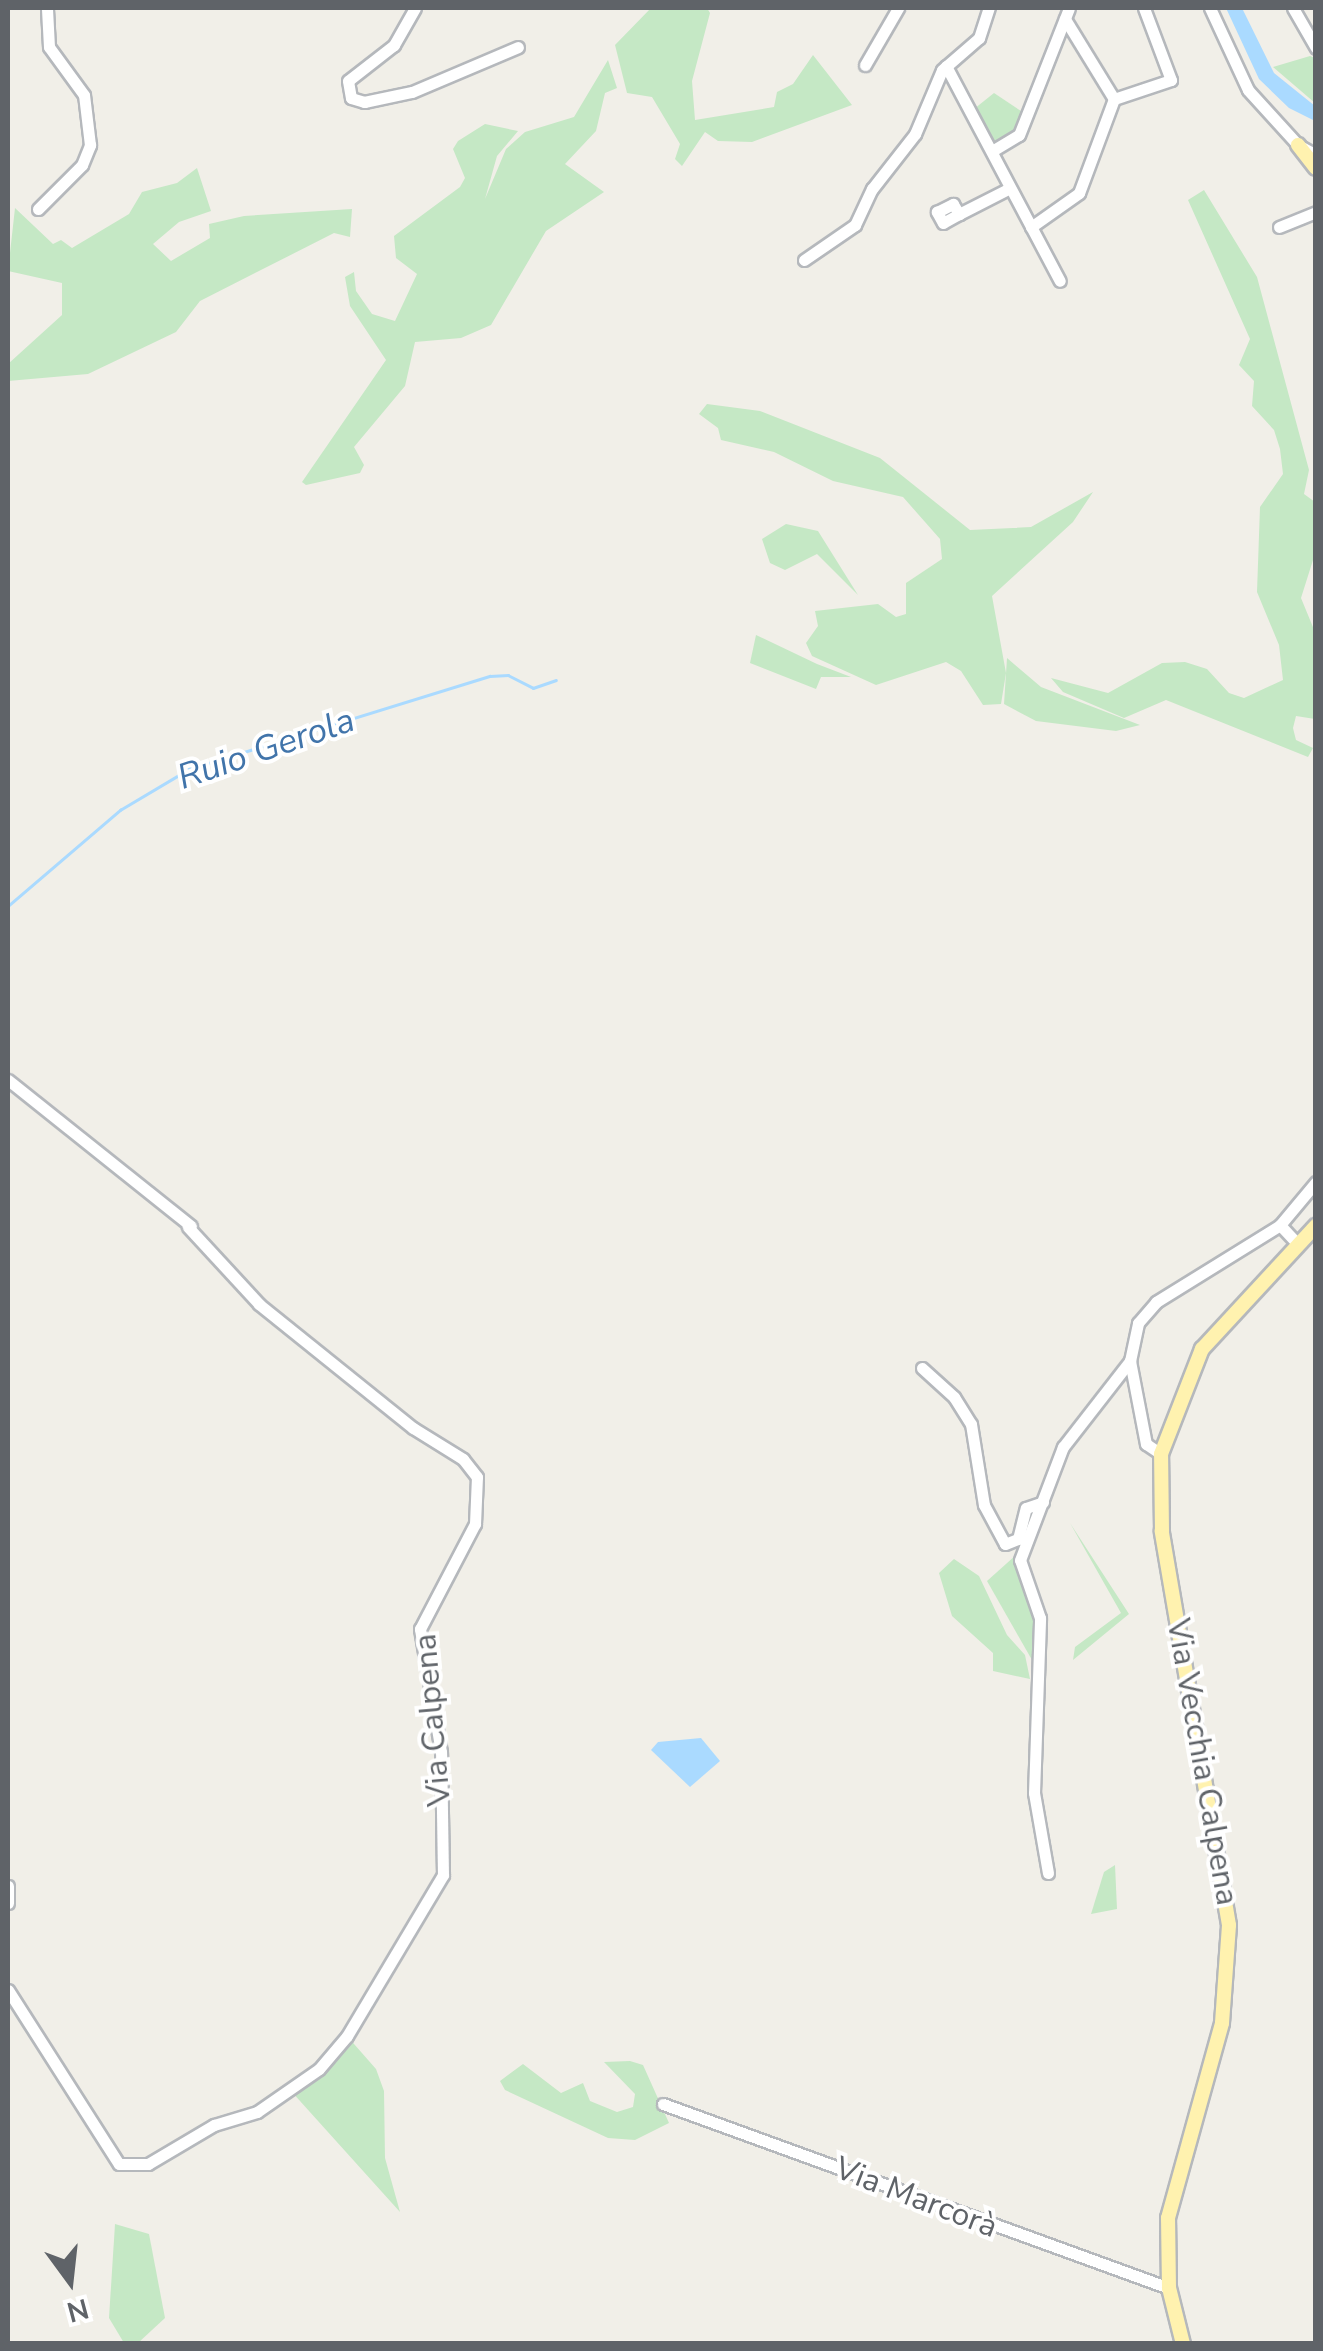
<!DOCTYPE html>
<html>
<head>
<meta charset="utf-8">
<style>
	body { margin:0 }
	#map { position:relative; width:1323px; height:2351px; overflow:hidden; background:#f1efe8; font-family:"Nunito Sans",sans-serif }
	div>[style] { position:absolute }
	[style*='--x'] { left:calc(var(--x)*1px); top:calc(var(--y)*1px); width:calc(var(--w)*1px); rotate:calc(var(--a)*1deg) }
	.green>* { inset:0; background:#c5e8c5 }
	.water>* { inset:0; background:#aadaff }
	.stream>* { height:2.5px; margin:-1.25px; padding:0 1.25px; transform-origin:1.25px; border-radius:1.25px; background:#aadaff }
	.roads { filter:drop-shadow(2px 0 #b5b8bc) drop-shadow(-2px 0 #b5b8bc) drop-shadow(0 2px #b5b8bc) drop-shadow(0 -2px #b5b8bc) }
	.minor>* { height:11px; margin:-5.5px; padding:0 5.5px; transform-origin:5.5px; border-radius:5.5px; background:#fff }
	.major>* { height:14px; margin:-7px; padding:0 7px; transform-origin:7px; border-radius:7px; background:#fff2af }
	span { translate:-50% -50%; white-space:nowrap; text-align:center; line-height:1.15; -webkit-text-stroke:8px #fff; paint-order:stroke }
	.street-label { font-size:32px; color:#5f6368 }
	.water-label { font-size:35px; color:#4174aa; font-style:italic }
	.frame { position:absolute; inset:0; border:10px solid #5f6368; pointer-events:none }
	.north { position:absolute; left:20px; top:2231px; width:100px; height:100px; -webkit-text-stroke:8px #fff; paint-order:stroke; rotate:165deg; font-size:28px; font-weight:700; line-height:40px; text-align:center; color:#5f6368 }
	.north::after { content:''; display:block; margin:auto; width:35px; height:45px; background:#5f6368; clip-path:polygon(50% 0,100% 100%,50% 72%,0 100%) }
</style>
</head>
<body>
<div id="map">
	<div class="green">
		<i style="clip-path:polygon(651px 8px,707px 8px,710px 13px,692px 81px,695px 120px,774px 107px,777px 92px,793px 84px,813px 55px,852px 105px,752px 142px,718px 141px,705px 132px,682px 166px,675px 159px,680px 144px,652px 97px,627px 93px,615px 45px)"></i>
		<i style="clip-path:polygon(1310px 56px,1315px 58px,1315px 103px,1273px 67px)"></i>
		<i style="clip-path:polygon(608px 60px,617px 88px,605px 93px,596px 131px,565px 164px,604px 192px,546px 231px,491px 325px,461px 338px,415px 342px,405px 386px,354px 447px,364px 465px,360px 473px,306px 485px,302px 482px,386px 360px,350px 306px,345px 277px,354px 272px,356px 291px,372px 314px,395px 321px,417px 274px,396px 258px,394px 236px,460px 187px,465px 178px,453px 149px,458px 141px,485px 124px,518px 131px,497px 156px,485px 199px,506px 149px,525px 132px,574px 117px)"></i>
		<i style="clip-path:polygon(994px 93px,1024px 113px,1014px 136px,994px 146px,974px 109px)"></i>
		<i style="clip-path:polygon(197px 168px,211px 211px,179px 222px,153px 244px,171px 261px,210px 238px,209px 224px,244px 216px,352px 209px,350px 237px,334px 233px,200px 301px,176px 332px,88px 374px,8px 381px,8px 364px,62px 315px,62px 283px,8px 271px,15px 208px,53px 244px,61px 240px,72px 248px,129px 214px,142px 192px,177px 183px)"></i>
		<i style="clip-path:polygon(1204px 190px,1257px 277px,1309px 470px,1304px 494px,1315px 502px,1313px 560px,1301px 598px,1315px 632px,1315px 719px,1296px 716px,1293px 728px,1296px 740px,1313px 748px,1308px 757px,1166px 700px,1124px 718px,1063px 692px,1051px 678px,1108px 693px,1162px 663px,1185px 662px,1207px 669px,1229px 693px,1244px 698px,1283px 680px,1279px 645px,1257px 592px,1260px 507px,1283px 474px,1280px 449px,1274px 430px,1252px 406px,1254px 381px,1239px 365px,1250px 339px,1188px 200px)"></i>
		<i style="clip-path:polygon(707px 404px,760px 411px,880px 458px,970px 530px,1031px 527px,1093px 492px,1073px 522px,992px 596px,1006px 673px,1001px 704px,983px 705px,961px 671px,946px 662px,876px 685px,812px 656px,806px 643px,818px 626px,815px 611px,878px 604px,896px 617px,906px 614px,906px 583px,942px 559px,940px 539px,903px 497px,833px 481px,774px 452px,721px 440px,718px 428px,699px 414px)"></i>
		<i style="clip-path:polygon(786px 524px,818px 531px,858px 595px,817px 554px,785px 570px,770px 563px,762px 539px)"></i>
		<i style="clip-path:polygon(756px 635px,817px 664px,851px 677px,821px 677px,816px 689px,750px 663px)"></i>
		<i style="clip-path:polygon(1007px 658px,1041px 687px,1140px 725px,1116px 731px,1036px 721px,1004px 704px)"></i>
		<i style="clip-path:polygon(1070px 1523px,1129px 1614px,1073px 1660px,1075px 1647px,1121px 1613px)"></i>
		<i style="clip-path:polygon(1016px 1555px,1036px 1603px,1036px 1667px,987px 1581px)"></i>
		<i style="clip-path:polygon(954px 1559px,979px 1576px,1007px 1635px,1025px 1655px,1030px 1679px,993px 1671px,993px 1653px,952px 1616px,939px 1573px)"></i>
		<i style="clip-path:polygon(1115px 1865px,1117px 1909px,1091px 1914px,1104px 1872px)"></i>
		<i style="clip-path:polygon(347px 2036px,376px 2069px,384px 2091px,385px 2158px,400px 2212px,291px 2091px)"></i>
		<i style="clip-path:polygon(630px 2061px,643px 2065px,669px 2123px,635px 2140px,608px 2138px,505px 2090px,500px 2081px,523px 2064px,561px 2093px,583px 2083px,590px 2101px,617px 2112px,633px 2107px,635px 2094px,604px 2062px)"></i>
		<i style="clip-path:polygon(115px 2224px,149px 2234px,165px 2318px,138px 2343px,124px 2343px,109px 2318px)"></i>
	</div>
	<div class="water">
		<i style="clip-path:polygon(1226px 8px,1242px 8px,1274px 73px,1315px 106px,1315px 121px,1289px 108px,1259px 79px)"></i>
		<i style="clip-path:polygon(701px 1738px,720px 1761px,690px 1787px,651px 1750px,658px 1742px)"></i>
	</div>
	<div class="stream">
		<i style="--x:8;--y:906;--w:148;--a:-40.6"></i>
		<i style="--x:120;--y:810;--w:80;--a:-30.7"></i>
		<i style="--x:189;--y:769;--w:315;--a:-17.2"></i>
		<i style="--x:490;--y:676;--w:18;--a:-3"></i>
		<i style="--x:508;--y:675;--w:28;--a:27"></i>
		<i style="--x:533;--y:688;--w:24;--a:-19"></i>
		<i style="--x:8;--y:2301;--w:15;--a:90"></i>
	</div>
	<div class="roads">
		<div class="minor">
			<i style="--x:415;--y:8;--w:43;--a:119.6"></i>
			<i style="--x:394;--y:45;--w:58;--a:142"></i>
			<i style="--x:348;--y:81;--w:17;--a:80"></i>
			<i style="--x:351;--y:98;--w:14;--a:17"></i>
			<i style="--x:364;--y:102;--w:49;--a:-11.8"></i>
			<i style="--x:412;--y:92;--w:115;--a:-23"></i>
			<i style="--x:1210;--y:8;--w:90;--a:65.1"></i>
			<i style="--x:1248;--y:90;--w:74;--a:47.7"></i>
			<i style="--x:1298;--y:145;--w:21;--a:29"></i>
			<i style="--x:1293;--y:8;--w:46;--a:60.1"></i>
			<i style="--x:1065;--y:19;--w:94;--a:58.5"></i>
			<i style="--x:865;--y:65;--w:66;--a:-59.9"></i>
			<i style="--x:946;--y:66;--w:243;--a:62.1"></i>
			<i style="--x:992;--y:151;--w:31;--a:-31"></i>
			<i style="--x:1019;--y:135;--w:136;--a:-68.5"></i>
			<i style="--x:38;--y:209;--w:62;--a:-45"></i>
			<i style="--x:82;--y:165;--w:22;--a:-68"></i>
			<i style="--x:90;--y:145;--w:50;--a:-96.8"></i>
			<i style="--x:84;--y:95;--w:59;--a:-126.1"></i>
			<i style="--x:49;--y:47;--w:39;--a:-93"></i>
			<i style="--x:959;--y:214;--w:18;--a:151"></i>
			<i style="--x:943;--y:223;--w:13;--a:-119"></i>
			<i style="--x:937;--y:212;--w:18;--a:-27"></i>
			<i style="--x:953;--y:204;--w:12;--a:59"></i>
			<i style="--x:959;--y:214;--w:57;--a:-27"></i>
			<i style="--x:1031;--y:227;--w:59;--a:-35.3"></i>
			<i style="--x:1079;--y:193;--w:100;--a:-69.6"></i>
			<i style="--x:1114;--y:99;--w:60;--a:-18.4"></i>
			<i style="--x:1171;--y:80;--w:77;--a:-110.6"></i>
			<i style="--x:1279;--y:227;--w:40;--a:-22"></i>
			<i style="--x:804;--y:260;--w:62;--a:-34.5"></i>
			<i style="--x:855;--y:225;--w:40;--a:-65"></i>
			<i style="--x:872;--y:189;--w:70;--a:-52"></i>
			<i style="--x:915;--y:134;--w:69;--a:-67.1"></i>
			<i style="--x:942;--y:70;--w:49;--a:-40.9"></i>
			<i style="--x:979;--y:38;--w:32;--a:-72"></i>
			<i style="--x:8;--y:1080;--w:234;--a:38.6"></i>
			<i style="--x:1280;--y:1225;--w:26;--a:47"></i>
			<i style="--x:922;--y:1368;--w:43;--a:42.2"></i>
			<i style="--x:954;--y:1397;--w:32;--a:58"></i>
			<i style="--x:971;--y:1424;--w:82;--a:80.9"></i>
			<i style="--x:984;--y:1505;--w:44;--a:61.7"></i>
			<i style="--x:1005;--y:1544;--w:14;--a:-21"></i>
			<i style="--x:1018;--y:1539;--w:32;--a:-76"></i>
			<i style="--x:1026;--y:1508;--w:18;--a:-19"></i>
			<i style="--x:1161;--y:1454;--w:18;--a:-146"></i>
			<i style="--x:1146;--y:1444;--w:85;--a:-100.9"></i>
			<i style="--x:1130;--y:1361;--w:39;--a:-78"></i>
			<i style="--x:1138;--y:1323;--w:28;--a:-49"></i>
			<i style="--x:1156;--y:1302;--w:146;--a:-31.8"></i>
			<i style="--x:1280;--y:1225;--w:56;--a:-50.1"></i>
			<i style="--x:1048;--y:1873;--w:81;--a:-99.9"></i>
			<i style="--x:1034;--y:1793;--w:175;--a:-88"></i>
			<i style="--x:1040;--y:1618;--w:61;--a:-109"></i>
			<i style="--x:1020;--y:1560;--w:121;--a:-69.2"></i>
			<i style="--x:1063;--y:1447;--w:109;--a:-52.1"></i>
			<i style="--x:8;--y:1886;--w:17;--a:90"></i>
			<i style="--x:8;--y:1990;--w:206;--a:57.5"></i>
			<i style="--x:119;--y:2164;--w:29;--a:0"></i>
			<i style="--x:148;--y:2164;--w:77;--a:-30.6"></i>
			<i style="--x:214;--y:2125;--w:45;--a:-16.8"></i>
			<i style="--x:257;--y:2112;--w:75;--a:-34.7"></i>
			<i style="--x:319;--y:2069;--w:43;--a:-49.7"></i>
			<i style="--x:347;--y:2036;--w:187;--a:-59.2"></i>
			<i style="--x:443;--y:1875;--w:123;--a:-90.9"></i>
			<i style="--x:441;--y:1752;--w:125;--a:-99.7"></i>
			<i style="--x:420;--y:1629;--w:119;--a:-62.4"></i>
			<i style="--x:475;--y:1524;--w:47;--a:-87.6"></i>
			<i style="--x:477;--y:1477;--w:23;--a:-128"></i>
			<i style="--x:463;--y:1459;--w:59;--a:-148.2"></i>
			<i style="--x:413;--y:1428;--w:198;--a:-141.2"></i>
			<i style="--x:259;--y:1304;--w:105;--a:-132.7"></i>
			<i style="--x:663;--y:2104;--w:538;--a:19.98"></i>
		</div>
		<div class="major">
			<i style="--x:1298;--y:145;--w:29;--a:52"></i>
			<i style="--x:1183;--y:2344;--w:58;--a:-104"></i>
			<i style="--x:1169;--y:2288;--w:70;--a:-90.8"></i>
			<i style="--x:1168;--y:2218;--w:202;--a:-74.5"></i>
			<i style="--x:1222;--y:2023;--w:98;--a:-85.9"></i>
			<i style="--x:1229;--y:1925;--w:400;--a:-99.7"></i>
			<i style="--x:1162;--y:1531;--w:77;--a:-90.7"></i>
			<i style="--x:1161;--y:1454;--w:113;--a:-68.7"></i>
			<i style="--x:1202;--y:1349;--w:168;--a:-47.2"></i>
		</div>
	</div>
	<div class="street-label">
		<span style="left:433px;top:1720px;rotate:-95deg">Via Calpena</span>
		<span style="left:1202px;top:1762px;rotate:80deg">Via Vecchia Calpena</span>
		<span style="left:916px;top:2198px;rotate:21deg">Via Marcorà</span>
	</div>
	<div class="water-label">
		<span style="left:266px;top:749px;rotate:-19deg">Ruio Gerola</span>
	</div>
	<div class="frame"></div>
	<div class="north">N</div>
</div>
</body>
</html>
